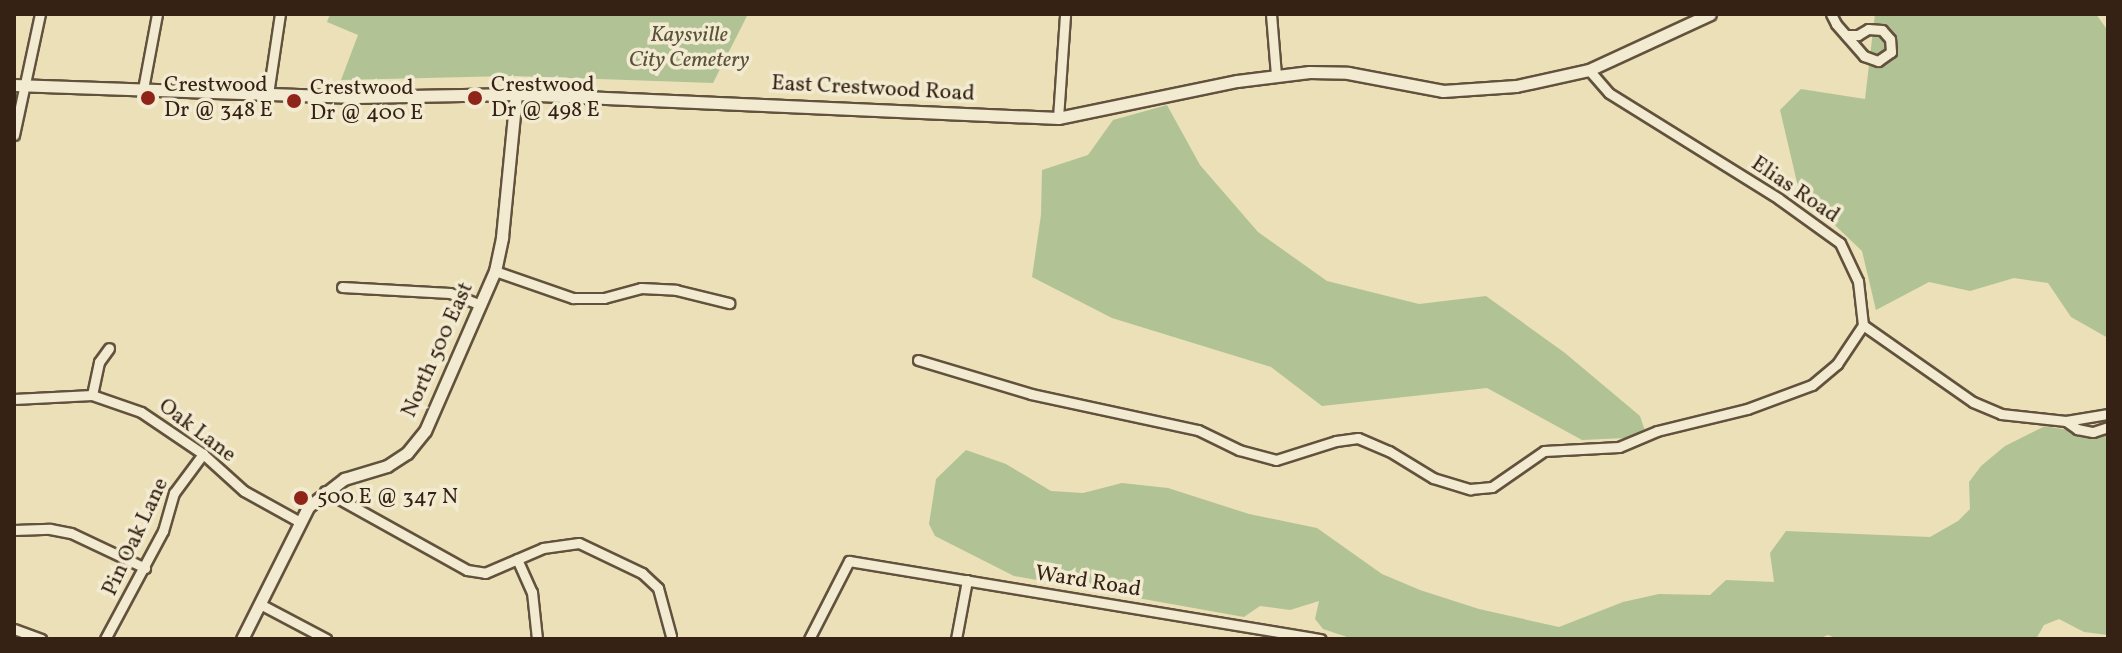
<!DOCTYPE html>
<html>
<head>
<meta charset="utf-8">
<style>
	body { margin:0 }
	#map { position:relative; width:2122px; height:653px; overflow:hidden; background:#ebe0b8; font-family:Vollkorn,serif }
	div>[style] { position:absolute }
	[style*='--x'] { left:calc(var(--x)*1px); top:calc(var(--y)*1px); width:calc(var(--w)*1px); rotate:calc(var(--a)*1deg) }
	.green>* { inset:0; background:#b1c394 }
	.roads { filter:drop-shadow(2px 0 #62523d) drop-shadow(-2px 0 #62523d) drop-shadow(0 2px #62523d) drop-shadow(0 -2px #62523d) }
	.minor>* { height:9px; margin:-4.5px; padding:0 4.5px; transform-origin:4.5px; border-radius:4.5px; background:#f2ebd1 }
	.tertiary>* { height:11px; margin:-5.5px; padding:0 5.5px; transform-origin:5.5px; border-radius:5.5px; background:#f2ebd1 }
	.dots>* { width:22px; height:22px; translate:-50% -50%; box-sizing:border-box; border:4px solid #f2ebd1; border-radius:50% }
	span { translate:-50% -50%; white-space:nowrap; text-align:center; line-height:1.15; -webkit-text-stroke:7px #f2ebd1; paint-order:stroke }
	.park-label { font-size:22px; color:#5a523a; font-style:italic }
	.poi-label { font-size:22px; color:#352214 }
	.left { translate:0 -50%; text-align:left }
	.street-label { font-size:22px; color:#352214 }
	.frame { position:absolute; inset:0; border:16px solid #352214; pointer-events:none }
</style>
</head>
<body>
<div id="map">
	<div class="green">
		<i style="clip-path:polygon(330px 14px,748px 14px,713px 83px,513px 76px,341px 80px,358px 35px,327px 22px)"></i>
		<i style="clip-path:polygon(1875px 14px,2096px 14px,2108px 31px,2108px 338px,2071px 317px,2048px 283px,2014px 278px,1970px 291px,1929px 282px,1876px 310px,1862px 251px,1799px 191px,1780px 110px,1801px 89px,1865px 99px)"></i>
		<i style="clip-path:polygon(1167px 105px,1200px 165px,1258px 232px,1327px 281px,1419px 304px,1486px 296px,1565px 353px,1640px 416px,1647px 437px,1582px 440px,1487px 388px,1322px 406px,1271px 367px,1112px 318px,1032px 277px,1041px 215px,1042px 170px,1088px 155px,1113px 120px)"></i>
		<i style="clip-path:polygon(2045px 426px,2079px 432px,2108px 430px,2108px 635px,2084px 632px,2059px 619px,2044px 625px,2036px 639px,1838px 639px,1828px 635px,1818px 639px,1347px 637px,1323px 629px,1315px 619px,1319px 601px,1290px 610px,1260px 606px,1244px 617px,1014px 576px,935px 536px,929px 524px,936px 479px,966px 450px,1006px 464px,1051px 491px,1083px 493px,1122px 483px,1168px 488px,1249px 514px,1317px 528px,1382px 574px,1420px 590px,1479px 609px,1559px 627px,1623px 602px,1659px 594px,1710px 595px,1726px 580px,1774px 582px,1770px 553px,1786px 531px,1930px 537px,1958px 521px,1970px 509px,1969px 482px,1981px 466px,2005px 446px)"></i>
	</div>
	<div class="roads">
		<div class="minor">
			<i style="--x:1271;--y:14;--w:61;--a:85.3"></i>
			<i style="--x:1831;--y:14;--w:11;--a:63"></i>
			<i style="--x:1836;--y:24;--w:43;--a:48.8"></i>
			<i style="--x:1864;--y:56;--w:15;--a:20"></i>
			<i style="--x:1878;--y:61;--w:16;--a:-35"></i>
			<i style="--x:1891;--y:52;--w:13;--a:-94"></i>
			<i style="--x:1890;--y:39;--w:12;--a:-132"></i>
			<i style="--x:1882;--y:30;--w:14;--a:-176"></i>
			<i style="--x:1868;--y:29;--w:12;--a:149"></i>
			<i style="--x:1858;--y:35;--w:12;--a:180"></i>
			<i style="--x:1589;--y:70;--w:30;--a:49"></i>
			<i style="--x:1609;--y:93;--w:200;--a:31.9"></i>
			<i style="--x:1779;--y:199;--w:75;--a:35.8"></i>
			<i style="--x:1840;--y:243;--w:42;--a:64.7"></i>
			<i style="--x:1858;--y:281;--w:44;--a:83.5"></i>
			<i style="--x:1863;--y:325;--w:134;--a:35"></i>
			<i style="--x:1973;--y:402;--w:30;--a:23"></i>
			<i style="--x:2001;--y:414;--w:65;--a:6.1"></i>
			<i style="--x:2066;--y:421;--w:43;--a:-9.5"></i>
			<i style="--x:143;--y:89;--w:76;--a:-79.4"></i>
			<i style="--x:268;--y:94;--w:81;--a:-81.5"></i>
			<i style="--x:1058;--y:118;--w:104;--a:-86.1"></i>
			<i style="--x:14;--y:135;--w:124;--a:-77.9"></i>
			<i style="--x:495;--y:271;--w:83;--a:19.1"></i>
			<i style="--x:573;--y:298;--w:31;--a:0"></i>
			<i style="--x:604;--y:298;--w:38;--a:-15"></i>
			<i style="--x:641;--y:288;--w:35;--a:3"></i>
			<i style="--x:676;--y:290;--w:55;--a:13.8"></i>
			<i style="--x:342;--y:287;--w:108;--a:3.2"></i>
			<i style="--x:450;--y:293;--w:33;--a:21"></i>
			<i style="--x:918;--y:360;--w:118;--a:16.7"></i>
			<i style="--x:1031;--y:394;--w:171;--a:12.2"></i>
			<i style="--x:1198;--y:430;--w:46;--a:26"></i>
			<i style="--x:1239;--y:450;--w:38;--a:15"></i>
			<i style="--x:1276;--y:460;--w:63;--a:-17.6"></i>
			<i style="--x:1336;--y:441;--w:22;--a:-8"></i>
			<i style="--x:1358;--y:438;--w:34;--a:23"></i>
			<i style="--x:1389;--y:451;--w:52;--a:31.5"></i>
			<i style="--x:1433;--y:478;--w:39;--a:17"></i>
			<i style="--x:1470;--y:489;--w:22;--a:-5"></i>
			<i style="--x:1492;--y:487;--w:63;--a:-34.7"></i>
			<i style="--x:1544;--y:451;--w:75;--a:-3.1"></i>
			<i style="--x:1619;--y:447;--w:41;--a:-22.8"></i>
			<i style="--x:1657;--y:431;--w:93;--a:-13.7"></i>
			<i style="--x:1747;--y:409;--w:69;--a:-20.3"></i>
			<i style="--x:1812;--y:385;--w:33;--a:-40"></i>
			<i style="--x:1837;--y:364;--w:47;--a:-56.3"></i>
			<i style="--x:92;--y:395;--w:34;--a:-78"></i>
			<i style="--x:99;--y:362;--w:17;--a:-54"></i>
			<i style="--x:14;--y:399;--w:78;--a:-2.9"></i>
			<i style="--x:92;--y:395;--w:52;--a:19.1"></i>
			<i style="--x:141;--y:412;--w:75;--a:34.1"></i>
			<i style="--x:203;--y:454;--w:55;--a:42.1"></i>
			<i style="--x:244;--y:491;--w:64;--a:29"></i>
			<i style="--x:2066;--y:421;--w:14;--a:36"></i>
			<i style="--x:2077;--y:429;--w:16;--a:11"></i>
			<i style="--x:2093;--y:432;--w:16;--a:-18"></i>
			<i style="--x:325;--y:491;--w:162;--a:29.1"></i>
			<i style="--x:467;--y:570;--w:18;--a:9"></i>
			<i style="--x:485;--y:573;--w:63;--a:-23.3"></i>
			<i style="--x:543;--y:548;--w:36;--a:-8"></i>
			<i style="--x:579;--y:543;--w:70;--a:25.5"></i>
			<i style="--x:642;--y:573;--w:22;--a:43"></i>
			<i style="--x:658;--y:588;--w:50;--a:74.8"></i>
			<i style="--x:14;--y:530;--w:36;--a:-2"></i>
			<i style="--x:50;--y:529;--w:21;--a:11"></i>
			<i style="--x:71;--y:533;--w:82;--a:25.3"></i>
			<i style="--x:517;--y:559;--w:36;--a:66"></i>
			<i style="--x:532;--y:592;--w:47;--a:83.9"></i>
			<i style="--x:260;--y:604;--w:75;--a:27.9"></i>
			<i style="--x:14;--y:629;--w:29;--a:20"></i>
			<i style="--x:105;--y:639;--w:123;--a:-61.8"></i>
			<i style="--x:163;--y:531;--w:40;--a:-74"></i>
			<i style="--x:174;--y:493;--w:49;--a:-53.4"></i>
			<i style="--x:809;--y:639;--w:88;--a:-62.9"></i>
			<i style="--x:849;--y:561;--w:478;--a:9.4"></i>
			<i style="--x:956;--y:639;--w:60;--a:-79.4"></i>
		</div>
		<div class="tertiary">
			<i style="--x:14;--y:85;--w:342;--a:2"></i>
			<i style="--x:356;--y:97;--w:160;--a:-1.1"></i>
			<i style="--x:516;--y:94;--w:543;--a:2.54"></i>
			<i style="--x:1058;--y:118;--w:183;--a:-11.7"></i>
			<i style="--x:1237;--y:81;--w:73;--a:-7.1"></i>
			<i style="--x:1309;--y:72;--w:39;--a:1"></i>
			<i style="--x:1348;--y:73;--w:97;--a:10.7"></i>
			<i style="--x:1443;--y:91;--w:73;--a:-3.9"></i>
			<i style="--x:1516;--y:86;--w:75;--a:-12.4"></i>
			<i style="--x:1589;--y:70;--w:133;--a:-24.8"></i>
			<i style="--x:242;--y:639;--w:148;--a:-63.4"></i>
			<i style="--x:308;--y:507;--w:46;--a:-37.9"></i>
			<i style="--x:344;--y:479;--w:45;--a:-16.8"></i>
			<i style="--x:387;--y:466;--w:24;--a:-33"></i>
			<i style="--x:407;--y:453;--w:28;--a:-51"></i>
			<i style="--x:425;--y:431;--w:175;--a:-66.4"></i>
			<i style="--x:495;--y:271;--w:35;--a:-78"></i>
			<i style="--x:502;--y:237;--w:144;--a:-84.4"></i>
		</div>
	</div>
	<div class="dots">
		<i style="left:148px;top:98px;background:#8f2418"></i>
		<i style="left:475px;top:98px;background:#8f2418"></i>
		<i style="left:294px;top:101px;background:#8f2418"></i>
		<i style="left:301px;top:498px;background:#8f2418"></i>
	</div>
	<div class="park-label">
		<span style="left:689px;top:48px">Kaysville<br>City Cemetery</span>
	</div>
	<div class="poi-label">
		<span class="left" style="left:164px;top:98px">Crestwood<br>Dr @ 348 E</span>
		<span class="left" style="left:491px;top:98px">Crestwood<br>Dr @ 498 E</span>
		<span class="left" style="left:310px;top:101px">Crestwood<br>Dr @ 400 E</span>
		<span class="left" style="left:317px;top:498px">500 E @ 347 N</span>
	</div>
	<div class="street-label">
		<span style="left:873px;top:89px;rotate:3deg">East Crestwood Road</span>
		<span style="left:1795px;top:190px;rotate:34deg">Elias Road</span>
		<span style="left:438px;top:350px;rotate:-66deg">North 500 East</span>
		<span style="left:197px;top:431px;rotate:37deg">Oak Lane</span>
		<span style="left:136px;top:537px;rotate:-65deg">Pin Oak Lane</span>
		<span style="left:1088px;top:582px;rotate:9deg">Ward Road</span>
	</div>
	<div class="frame"></div>
</div>
</body>
</html>
